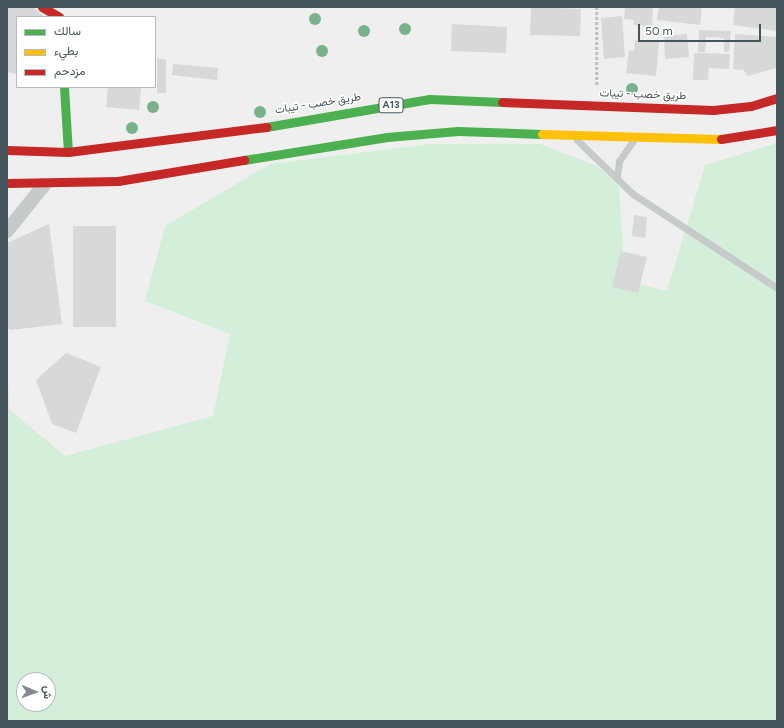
<!DOCTYPE html>
<html>
<head>
<meta charset="utf-8">
<style>
	body { margin:0 }
	#map { position:relative; width:784px; height:728px; overflow:hidden; background:#f0efef; font-family:Figtree,Vazirmatn,sans-serif }
	div>[style] { position:absolute }
	[style*='--x'] { left:calc(var(--x)*1px); top:calc(var(--y)*1px); width:calc(var(--w)*1px); rotate:calc(var(--a)*1deg) }
	.green>* { inset:0; background:#d3efda }
	.building>* { inset:0; background:#d7d8d8 }
	.path>* { height:2.5px; margin-top:-1.25px; transform-origin:0; background:repeating-linear-gradient(90deg,#b5c2bc 0 3px,transparent 0 5px) }
	.lane>* { height:7px; margin:-3.5px; padding:0 3.5px; transform-origin:3.5px; border-radius:3.5px; background:#c6cacb }
	.street>* { height:14px; margin:-7px; padding:0 7px; transform-origin:7px; border-radius:7px; background:#c6cacb }
	.fast>* { height:9px; margin:-4.5px; padding:0 4.5px; transform-origin:4.5px; border-radius:4.5px; background:#4caf50 }
	.slow>* { height:9px; margin:-4.5px; padding:0 4.5px; transform-origin:4.5px; border-radius:4.5px; background:#ffc107 }
	.jam>* { height:9px; margin:-4.5px; padding:0 4.5px; transform-origin:4.5px; border-radius:4.5px; background:#c62828 }
	.trees>* { width:12px; height:12px; margin:-6px; border-radius:50%; background:#78b18b }
	span { translate:-50% -50%; white-space:nowrap; text-align:center; line-height:1.15; -webkit-text-stroke:3px #fff; paint-order:stroke }
	.shield-label span { padding:1px 3px; background:#fff; border:1px solid; border-radius:3px; -webkit-text-stroke-width:0 }
	.shield-label { font-size:10px; color:#46555c; font-weight:700 }
	.street-label { font-size:11px; color:#46555c }
	.frame { position:absolute; inset:0; border:8px solid #46555c; pointer-events:none }
	.legend { position:absolute; left:16px; top:16px; width:140px; height:72px; box-sizing:border-box; background:#fff; border:1px solid #b5bbbe; margin:0; padding:5px 7px; list-style:none; font-size:12px; color:#46555c }
	.legend li { display:flex; align-items:center; gap:8px; height:20px }
	.legend b { width:20px; border:1px solid #b5bbbe }
	.north { position:absolute; left:16px; top:672px; width:40px; height:40px; box-sizing:border-box; background:#fff; border:1px solid #b5bbbe; border-radius:50%; rotate:92deg; font-size:11px; font-weight:700; line-height:16px; text-align:center; color:#46555c }
	.north::after { content:''; display:block; margin:auto; width:14px; height:18px; background:#828b8f; clip-path:polygon(50% 0,100% 100%,50% 72%,0 100%) }
	.scale { position:absolute; left:638px; top:24px; width:123px; height:18px; box-sizing:border-box; border:2px solid #46555c; border-top:0; padding-left:5px; font-size:12px; line-height:14px; white-space:nowrap; color:#46555c; -webkit-text-stroke:3px #fff; paint-order:stroke }
</style>
</head>
<body>
<div id="map">
	<div class="green">
		<i style="clip-path:polygon(evenodd,777px 143px,777px 721px,7px 721px,7px 332px,9px 409px,65px 456px,213px 416px,230px 334px,145px 301px,165px 226px,270px 164px,430px 144px,540px 144px,597px 166px,619px 186px,623px 247px,617px 279px,667px 291px,705px 165px,777px 143px,24px 680px,48px 680px,48px 704px,24px 704px,24px 680px)"></i>
	</div>
	<div class="building">
		<i style="clip-path:polygon(7px 7px,33px 7px,45px 17px,17px 17px,17px 74px,7px 72px)"></i>
		<i style="clip-path:polygon(531px 7px,581px 9px,580px 36px,530px 35px)"></i>
		<i style="clip-path:polygon(625px 7px,653px 7px,652px 27px,633px 25px,634px 20px,624px 19px)"></i>
		<i style="clip-path:polygon(659px 7px,702px 7px,700px 25px,657px 20px)"></i>
		<i style="clip-path:polygon(735px 7px,777px 7px,777px 31px,733px 25px)"></i>
		<i style="clip-path:polygon(622px 16px,625px 57px,604px 59px,601px 18px)"></i>
		<i style="clip-path:polygon(452px 24px,507px 27px,506px 53px,451px 51px)"></i>
		<i style="clip-path:polygon(699px 30px,731px 31px,729px 52px,724px 52px,724px 38px,706px 37px,705px 52px,698px 52px)"></i>
		<i style="clip-path:polygon(687px 34px,689px 57px,665px 59px,664px 36px)"></i>
		<i style="clip-path:polygon(735px 34px,777px 37px,777px 68px,747px 76px,744px 70px,733px 69px)"></i>
		<i style="clip-path:polygon(635px 40px,659px 42px,656px 76px,626px 73px,629px 50px,634px 51px)"></i>
		<i style="clip-path:polygon(694px 53px,730px 54px,729px 69px,709px 68px,708px 80px,693px 80px)"></i>
		<i style="clip-path:polygon(157px 58px,166px 60px,166px 93px,157px 93px)"></i>
		<i style="clip-path:polygon(173px 64px,218px 68px,217px 80px,172px 75px)"></i>
		<i style="clip-path:polygon(108px 87px,141px 87px,139px 110px,106px 107px)"></i>
		<i style="clip-path:polygon(634px 215px,647px 217px,645px 238px,632px 236px)"></i>
		<i style="clip-path:polygon(49px 224px,62px 324px,11px 330px,7px 328px,7px 243px)"></i>
		<i style="clip-path:polygon(73px 226px,116px 226px,116px 327px,73px 327px)"></i>
		<i style="clip-path:polygon(621px 251px,647px 257px,638px 293px,612px 287px)"></i>
		<i style="clip-path:polygon(66px 353px,101px 367px,76px 433px,52px 424px,36px 380px)"></i>
	</div>
	<div class="path">
		<i style="--x:597;--y:7;--w:79;--a:90"></i>
	</div>
	<div class="lane">
		<i style="--x:577;--y:140;--w:78;--a:44"></i>
		<i style="--x:633;--y:194;--w:172;--a:33.1"></i>
		<i style="--x:617;--y:176;--w:15;--a:-82"></i>
		<i style="--x:619;--y:161;--w:24;--a:-55"></i>
	</div>
	<div class="street">
		<i style="--x:7;--y:231;--w:59;--a:-51.2"></i>
	</div>
	<div class="fast">
		<i style="--x:64;--y:87;--w:65;--a:86.5"></i>
		<i style="--x:266;--y:127;--w:166;--a:-9.7"></i>
		<i style="--x:430;--y:99;--w:72;--a:2.4"></i>
		<i style="--x:244;--y:160;--w:145;--a:-9.1"></i>
		<i style="--x:387;--y:137;--w:71;--a:-4.8"></i>
		<i style="--x:458;--y:131;--w:84;--a:2"></i>
	</div>
	<div class="slow">
		<i style="--x:542;--y:134;--w:179;--a:1.6"></i>
	</div>
	<div class="jam">
		<i style="--x:42;--y:7;--w:20;--a:30"></i>
		<i style="--x:502;--y:102;--w:211;--a:2.2"></i>
		<i style="--x:713;--y:110;--w:38;--a:-6"></i>
		<i style="--x:751;--y:106;--w:27;--a:-17"></i>
		<i style="--x:721;--y:139;--w:57;--a:-9.1"></i>
		<i style="--x:7;--y:150;--w:61;--a:1.9"></i>
		<i style="--x:68;--y:152;--w:200;--a:-7.2"></i>
		<i style="--x:7;--y:183;--w:111;--a:-1"></i>
		<i style="--x:118;--y:181;--w:128;--a:-9.5"></i>
	</div>
	<div class="trees">
		<i style="left:315px;top:19px"></i>
		<i style="left:405px;top:29px"></i>
		<i style="left:364px;top:31px"></i>
		<i style="left:322px;top:51px"></i>
		<i style="left:632px;top:89px"></i>
		<i style="left:153px;top:107px"></i>
		<i style="left:260px;top:112px"></i>
		<i style="left:132px;top:128px"></i>
	</div>
	<div class="shield-label">
		<span style="left:391px;top:105px">A13</span>
	</div>
	<div class="street-label">
		<span style="left:643px;top:95px;rotate:2deg">طريق خصب - تيبات</span>
		<span style="left:318px;top:104px;rotate:-9deg">طريق خصب - تيبات</span>
	</div>
	<div class="frame"></div>
	<ul class="legend">
	<li><b style="height:5px;background:#4caf50"></b>سالك</li>
	<li><b style="height:5px;background:#ffc107"></b>بطيء</li>
	<li><b style="height:5px;background:#c62828"></b>مزدحم</li>
	</ul>
	<div class="north">ش</div>
	<div class="scale">50 m</div>
</div>
</body>
</html>
